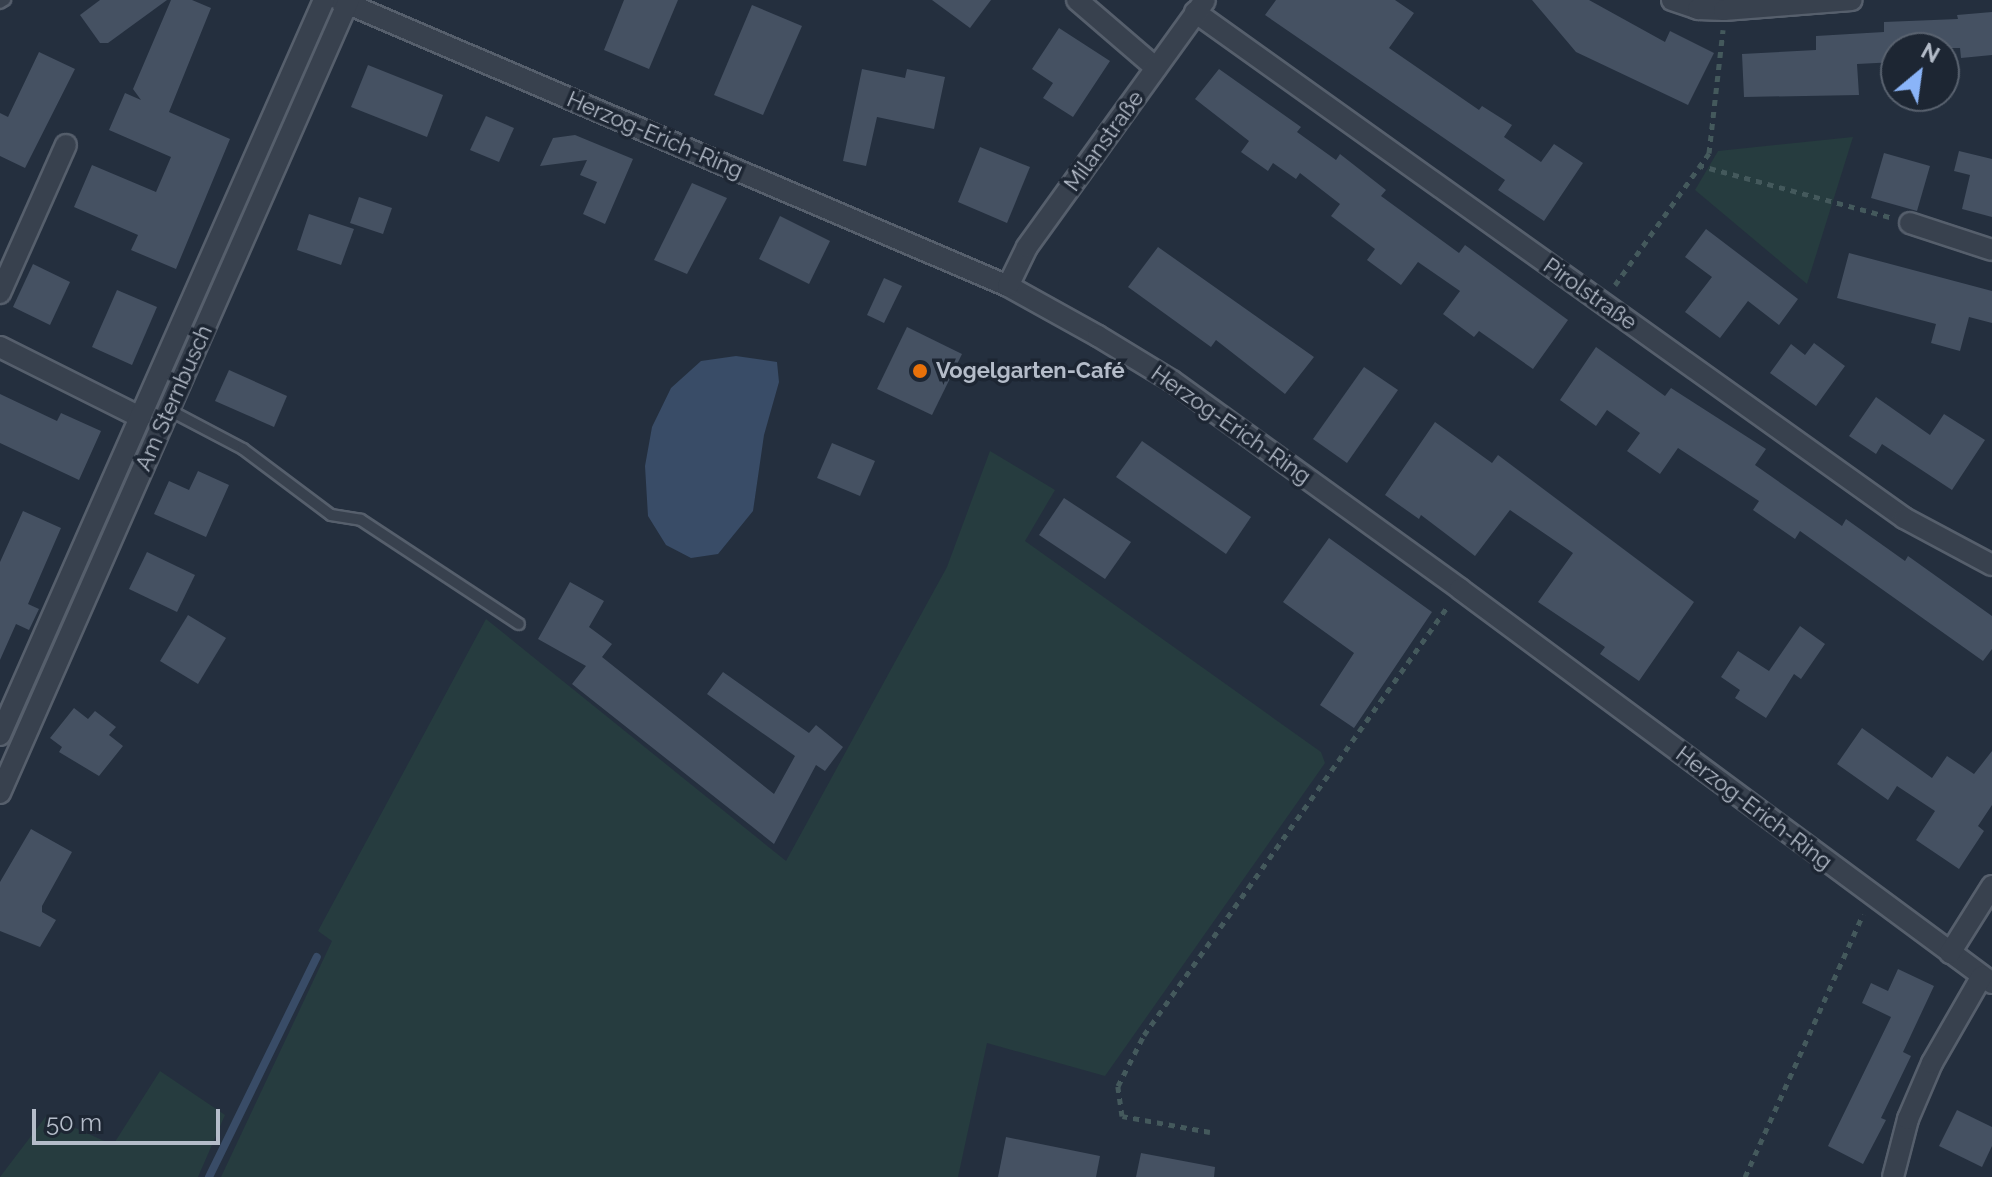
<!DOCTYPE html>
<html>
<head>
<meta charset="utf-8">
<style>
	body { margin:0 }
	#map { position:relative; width:1992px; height:1177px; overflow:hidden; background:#242f3e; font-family:Raleway,sans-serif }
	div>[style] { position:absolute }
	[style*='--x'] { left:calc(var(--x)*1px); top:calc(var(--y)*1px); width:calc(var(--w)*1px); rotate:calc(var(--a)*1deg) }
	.green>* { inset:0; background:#263c3f }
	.water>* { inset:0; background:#394c67 }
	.stream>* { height:8px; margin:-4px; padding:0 4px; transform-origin:4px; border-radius:4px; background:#394c67 }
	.building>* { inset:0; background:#455162 }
	.path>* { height:5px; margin-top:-2.5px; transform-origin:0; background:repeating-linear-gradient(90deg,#44595c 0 6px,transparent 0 12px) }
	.roads { filter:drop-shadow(2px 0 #565f6c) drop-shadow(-2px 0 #565f6c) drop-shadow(0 2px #565f6c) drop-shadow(0 -2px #565f6c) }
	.service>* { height:10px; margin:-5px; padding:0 5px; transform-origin:5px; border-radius:5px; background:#38414e }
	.minor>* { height:20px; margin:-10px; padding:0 10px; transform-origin:10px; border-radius:10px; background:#38414e }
	.dots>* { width:22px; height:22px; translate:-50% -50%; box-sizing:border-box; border:4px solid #1d2633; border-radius:50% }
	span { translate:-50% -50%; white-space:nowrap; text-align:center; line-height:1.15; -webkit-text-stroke:7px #1d2633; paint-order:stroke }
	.street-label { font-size:22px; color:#b4bcc9 }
	.poi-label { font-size:22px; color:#b4bcc9; font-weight:700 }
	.left { translate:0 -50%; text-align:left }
	.north { position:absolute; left:1880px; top:32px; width:80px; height:80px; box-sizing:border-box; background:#1d2633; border:2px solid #59626f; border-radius:50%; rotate:29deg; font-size:22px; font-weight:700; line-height:32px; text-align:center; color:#b4bcc9 }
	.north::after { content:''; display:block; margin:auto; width:28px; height:36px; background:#8ab4f8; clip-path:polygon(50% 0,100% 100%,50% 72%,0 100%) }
	.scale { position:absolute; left:32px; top:1109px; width:188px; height:36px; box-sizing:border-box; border:4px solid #b4bcc9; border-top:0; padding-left:10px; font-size:24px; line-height:28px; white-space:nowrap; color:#b4bcc9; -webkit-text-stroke:6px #1d2633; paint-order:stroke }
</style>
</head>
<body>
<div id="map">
	<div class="green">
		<i style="clip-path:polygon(1853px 137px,1807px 284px,1695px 190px,1718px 151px)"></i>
		<i style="clip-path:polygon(990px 451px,1055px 490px,1025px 541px,1321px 752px,1325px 763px,1105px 1076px,987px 1043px,958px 1177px,221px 1177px,332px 941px,318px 931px,486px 619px,786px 861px,947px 567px)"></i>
		<i style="clip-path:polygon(160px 1071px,225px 1115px,198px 1177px,0 1177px,47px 1115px,113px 1145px)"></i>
	</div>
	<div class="water">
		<i style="clip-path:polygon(736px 356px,777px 362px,779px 382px,764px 435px,753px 511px,718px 554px,691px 558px,666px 545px,648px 516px,645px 466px,652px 427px,671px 388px,701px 361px)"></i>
	</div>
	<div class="stream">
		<i style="--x:209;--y:1177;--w:245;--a:-63.9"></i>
	</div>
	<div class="building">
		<i style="clip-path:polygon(100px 0,167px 0,108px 43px,100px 43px,80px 15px)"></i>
		<i style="clip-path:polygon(171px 0,192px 0,211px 8px,169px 112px,230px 139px,176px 269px,131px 250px,138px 235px,74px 207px,92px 165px,156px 192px,171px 157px,109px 130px,125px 93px,141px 100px,133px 89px)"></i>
		<i style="clip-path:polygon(624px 0,678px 0,649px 69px,604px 50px)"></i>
		<i style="clip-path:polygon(932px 0,991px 0,970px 28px)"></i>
		<i style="clip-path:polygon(1276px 0,1395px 0,1414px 13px,1389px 48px,1479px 110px,1482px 106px,1512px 125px,1504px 137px,1541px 162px,1554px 144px,1583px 163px,1544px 221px,1498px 190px,1505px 180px,1265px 15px)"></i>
		<i style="clip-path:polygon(1532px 0,1589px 0,1665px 42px,1670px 31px,1714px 53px,1688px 105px,1576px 52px)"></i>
		<i style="clip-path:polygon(752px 5px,802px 26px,763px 115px,714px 95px)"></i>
		<i style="clip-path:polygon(1992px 12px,1992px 55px,1961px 58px,1960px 48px,1896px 48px,1896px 62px,1857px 64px,1859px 95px,1744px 97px,1742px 54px,1816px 50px,1816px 36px,1884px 32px,1884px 22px,1958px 19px,1957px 15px)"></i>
		<i style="clip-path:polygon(1059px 28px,1110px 61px,1073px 117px,1043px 98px,1053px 83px,1032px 69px)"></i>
		<i style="clip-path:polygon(39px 52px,75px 69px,25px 168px,0 156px,0 113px,8px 117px)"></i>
		<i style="clip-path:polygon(368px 65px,443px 95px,427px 137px,351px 107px)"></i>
		<i style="clip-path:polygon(862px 69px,905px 78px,907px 69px,945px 77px,934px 129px,877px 117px,866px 166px,843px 161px)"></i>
		<i style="clip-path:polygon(1219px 69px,1301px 127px,1297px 132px,1336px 160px,1340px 154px,1386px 190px,1381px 196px,1459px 253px,1465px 245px,1568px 320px,1533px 369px,1479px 331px,1474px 337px,1443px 314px,1460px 291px,1418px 262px,1401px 285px,1367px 260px,1375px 249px,1331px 216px,1340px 204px,1300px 173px,1296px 179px,1273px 163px,1268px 171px,1241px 152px,1249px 141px,1195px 99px)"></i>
		<i style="clip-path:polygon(486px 116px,514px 128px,499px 162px,470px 150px)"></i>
		<i style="clip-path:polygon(575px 135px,633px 159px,605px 224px,583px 214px,597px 182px,580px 175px,587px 160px,540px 166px,553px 138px)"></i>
		<i style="clip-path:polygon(980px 147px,1030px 167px,1007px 223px,958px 202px)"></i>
		<i style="clip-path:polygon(1959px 151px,1992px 159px,1992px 217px,1962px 209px,1970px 175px,1954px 171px)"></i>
		<i style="clip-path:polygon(1884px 153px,1930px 166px,1917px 211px,1871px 198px)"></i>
		<i style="clip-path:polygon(692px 183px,727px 198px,687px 274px,654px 260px)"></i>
		<i style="clip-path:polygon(359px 197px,392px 208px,383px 234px,350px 223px)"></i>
		<i style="clip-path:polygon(309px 214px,354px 229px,341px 265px,297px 250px)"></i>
		<i style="clip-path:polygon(780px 216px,830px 241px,809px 284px,759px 259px)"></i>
		<i style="clip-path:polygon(1706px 229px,1798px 299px,1779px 325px,1748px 301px,1720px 338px,1685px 312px,1712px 277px,1685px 257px)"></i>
		<i style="clip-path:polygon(1158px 247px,1314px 357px,1285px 394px,1216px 340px,1211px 347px,1128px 287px)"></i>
		<i style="clip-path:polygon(1849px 253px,1992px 291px,1992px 323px,1969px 317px,1960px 351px,1931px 343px,1936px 324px,1837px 298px)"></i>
		<i style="clip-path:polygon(33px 264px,70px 282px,50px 325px,13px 307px)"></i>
		<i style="clip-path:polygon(884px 278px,902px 286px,884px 323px,867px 315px)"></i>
		<i style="clip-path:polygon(117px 290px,157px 307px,132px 365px,92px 347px)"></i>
		<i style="clip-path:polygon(907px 327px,962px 354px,932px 415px,877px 389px)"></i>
		<i style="clip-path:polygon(1814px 343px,1845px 366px,1816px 406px,1770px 373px,1791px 344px,1805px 355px)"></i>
		<i style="clip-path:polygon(1596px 347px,1665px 396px,1671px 388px,1766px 449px,1755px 465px,1842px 526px,1846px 519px,1905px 561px,1908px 556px,1992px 616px,1992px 649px,1983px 661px,1800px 531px,1795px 539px,1753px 510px,1759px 501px,1678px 448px,1660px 474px,1627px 451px,1640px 433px,1607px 410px,1596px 426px,1560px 400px)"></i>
		<i style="clip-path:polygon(1364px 367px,1398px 390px,1347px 463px,1313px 439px)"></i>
		<i style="clip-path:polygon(229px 370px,287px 396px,274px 427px,215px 401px)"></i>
		<i style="clip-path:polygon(0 394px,57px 421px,61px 413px,101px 431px,79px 480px,0 443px)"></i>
		<i style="clip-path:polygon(1876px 397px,1930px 435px,1944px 414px,1985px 440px,1952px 490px,1882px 444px,1876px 454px,1849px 436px)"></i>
		<i style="clip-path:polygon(1435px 422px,1492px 463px,1498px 455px,1694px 602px,1639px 681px,1600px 654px,1605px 647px,1538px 602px,1573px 553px,1510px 510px,1475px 556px,1421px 515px,1419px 519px,1385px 495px)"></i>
		<i style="clip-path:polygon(1142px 441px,1251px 517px,1226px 554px,1116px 477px)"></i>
		<i style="clip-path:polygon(832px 443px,875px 461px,860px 496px,817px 478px)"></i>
		<i style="clip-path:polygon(198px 471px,229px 485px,206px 537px,154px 514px,169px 481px,189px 490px)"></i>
		<i style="clip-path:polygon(1064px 498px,1131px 542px,1105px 579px,1039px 535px)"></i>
		<i style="clip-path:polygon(23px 511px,61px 528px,28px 604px,39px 609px,29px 630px,16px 624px,0 660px,0 562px)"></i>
		<i style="clip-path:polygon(1329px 538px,1432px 612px,1354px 728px,1320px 705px,1354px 653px,1283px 602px)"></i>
		<i style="clip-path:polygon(147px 552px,195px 575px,177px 612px,129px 589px)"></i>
		<i style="clip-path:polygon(570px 582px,604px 601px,589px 627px,612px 644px,602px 657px,774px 794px,795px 756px,707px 694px,723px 672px,809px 733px,816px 725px,843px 747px,825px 771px,816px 765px,774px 844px,572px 684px,586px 666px,538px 639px)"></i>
		<i style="clip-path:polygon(188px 615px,226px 638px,198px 684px,160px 661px)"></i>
		<i style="clip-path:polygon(1800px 626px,1825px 644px,1801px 679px,1794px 674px,1766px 718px,1735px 698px,1740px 690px,1721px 677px,1738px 651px,1769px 671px)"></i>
		<i style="clip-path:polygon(74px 708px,88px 719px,95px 711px,116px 727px,109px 735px,123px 746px,99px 776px,59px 752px,62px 747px,50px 738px)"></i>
		<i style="clip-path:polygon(1862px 728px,1932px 778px,1947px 756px,1974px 774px,1992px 751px,1992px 805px,1978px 826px,1984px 831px,1959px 869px,1916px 840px,1935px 811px,1897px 786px,1888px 800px,1837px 764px)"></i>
		<i style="clip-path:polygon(31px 829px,72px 852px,42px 906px,42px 912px,56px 920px,40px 947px,0 931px,0 882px)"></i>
		<i style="clip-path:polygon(1898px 969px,1934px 986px,1903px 1052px,1911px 1056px,1881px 1118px,1886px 1120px,1863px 1164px,1828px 1146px,1891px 1017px,1862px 1003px,1871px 983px,1888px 991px)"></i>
		<i style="clip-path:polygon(1957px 1110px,1992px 1127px,1992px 1146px,1982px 1167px,1939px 1146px)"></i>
		<i style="clip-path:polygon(1006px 1137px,1100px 1156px,1096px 1177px,998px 1177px)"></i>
		<i style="clip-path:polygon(1141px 1153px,1215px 1167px,1214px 1177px,1136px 1177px)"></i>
	</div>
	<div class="path">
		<i style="--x:1698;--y:165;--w:199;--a:15.2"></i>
		<i style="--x:1615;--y:285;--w:162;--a:-54.5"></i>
		<i style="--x:1709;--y:153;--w:124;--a:-83.5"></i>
		<i style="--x:1210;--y:1132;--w:89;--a:-169.7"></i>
		<i style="--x:1122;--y:1116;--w:30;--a:-98"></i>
		<i style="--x:1118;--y:1086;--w:57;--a:-63"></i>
		<i style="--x:1144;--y:1035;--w:526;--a:-54.68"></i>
		<i style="--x:1745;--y:1177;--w:288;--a:-65.8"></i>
	</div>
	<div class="roads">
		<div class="service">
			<i style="--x:0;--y:3;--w:6;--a:-31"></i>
			<i style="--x:169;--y:410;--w:84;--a:27.8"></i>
			<i style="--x:243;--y:449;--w:110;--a:36.9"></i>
			<i style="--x:331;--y:515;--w:30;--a:9"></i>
			<i style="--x:361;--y:520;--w:189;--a:33.4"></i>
		</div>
		<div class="minor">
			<i style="--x:339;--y:0;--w:728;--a:23.15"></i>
			<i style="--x:1008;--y:286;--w:103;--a:29.1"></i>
			<i style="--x:1098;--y:336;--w:87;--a:31.3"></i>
			<i style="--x:1172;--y:381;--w:355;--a:35.8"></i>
			<i style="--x:1460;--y:589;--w:662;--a:36.52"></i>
			<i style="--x:1077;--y:0;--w:104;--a:40.7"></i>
			<i style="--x:1672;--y:0;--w:28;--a:19"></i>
			<i style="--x:1698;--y:9;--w:26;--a:2"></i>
			<i style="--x:1724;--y:10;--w:128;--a:-4.5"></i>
			<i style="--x:1195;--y:12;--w:871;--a:35.51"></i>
			<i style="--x:1904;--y:518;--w:100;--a:28.1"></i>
			<i style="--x:1910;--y:223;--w:86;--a:18.2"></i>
			<i style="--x:1008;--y:286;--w:43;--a:-64"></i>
			<i style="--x:1027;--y:247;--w:304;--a:-54.2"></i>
			<i style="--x:0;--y:293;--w:162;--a:-66"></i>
			<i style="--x:0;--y:347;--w:157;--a:26.6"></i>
			<i style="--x:0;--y:735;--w:803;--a:-66.21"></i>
			<i style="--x:0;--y:793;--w:866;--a:-66.25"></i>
			<i style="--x:1950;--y:953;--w:79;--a:-57.9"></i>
			<i style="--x:1893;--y:1177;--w:60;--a:-75.5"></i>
			<i style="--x:1908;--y:1119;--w:61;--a:-66.8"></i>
			<i style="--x:1932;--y:1063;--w:100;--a:-60.1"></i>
		</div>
	</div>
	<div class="dots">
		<i style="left:920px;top:371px;background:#e8710a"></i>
	</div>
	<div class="street-label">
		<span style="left:655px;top:135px;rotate:23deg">Herzog-Erich-Ring</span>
		<span style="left:1104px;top:141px;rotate:-54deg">Milanstraße</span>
		<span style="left:1590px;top:294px;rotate:35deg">Pirolstraße</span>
		<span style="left:174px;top:398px;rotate:-66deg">Am Sternbusch</span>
		<span style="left:1231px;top:425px;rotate:35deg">Herzog-Erich-Ring</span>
		<span style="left:1754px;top:808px;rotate:37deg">Herzog-Erich-Ring</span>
	</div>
	<div class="poi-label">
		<span class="left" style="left:936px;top:371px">Vogelgarten-Café</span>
	</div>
	<div class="north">N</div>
	<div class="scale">50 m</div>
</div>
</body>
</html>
